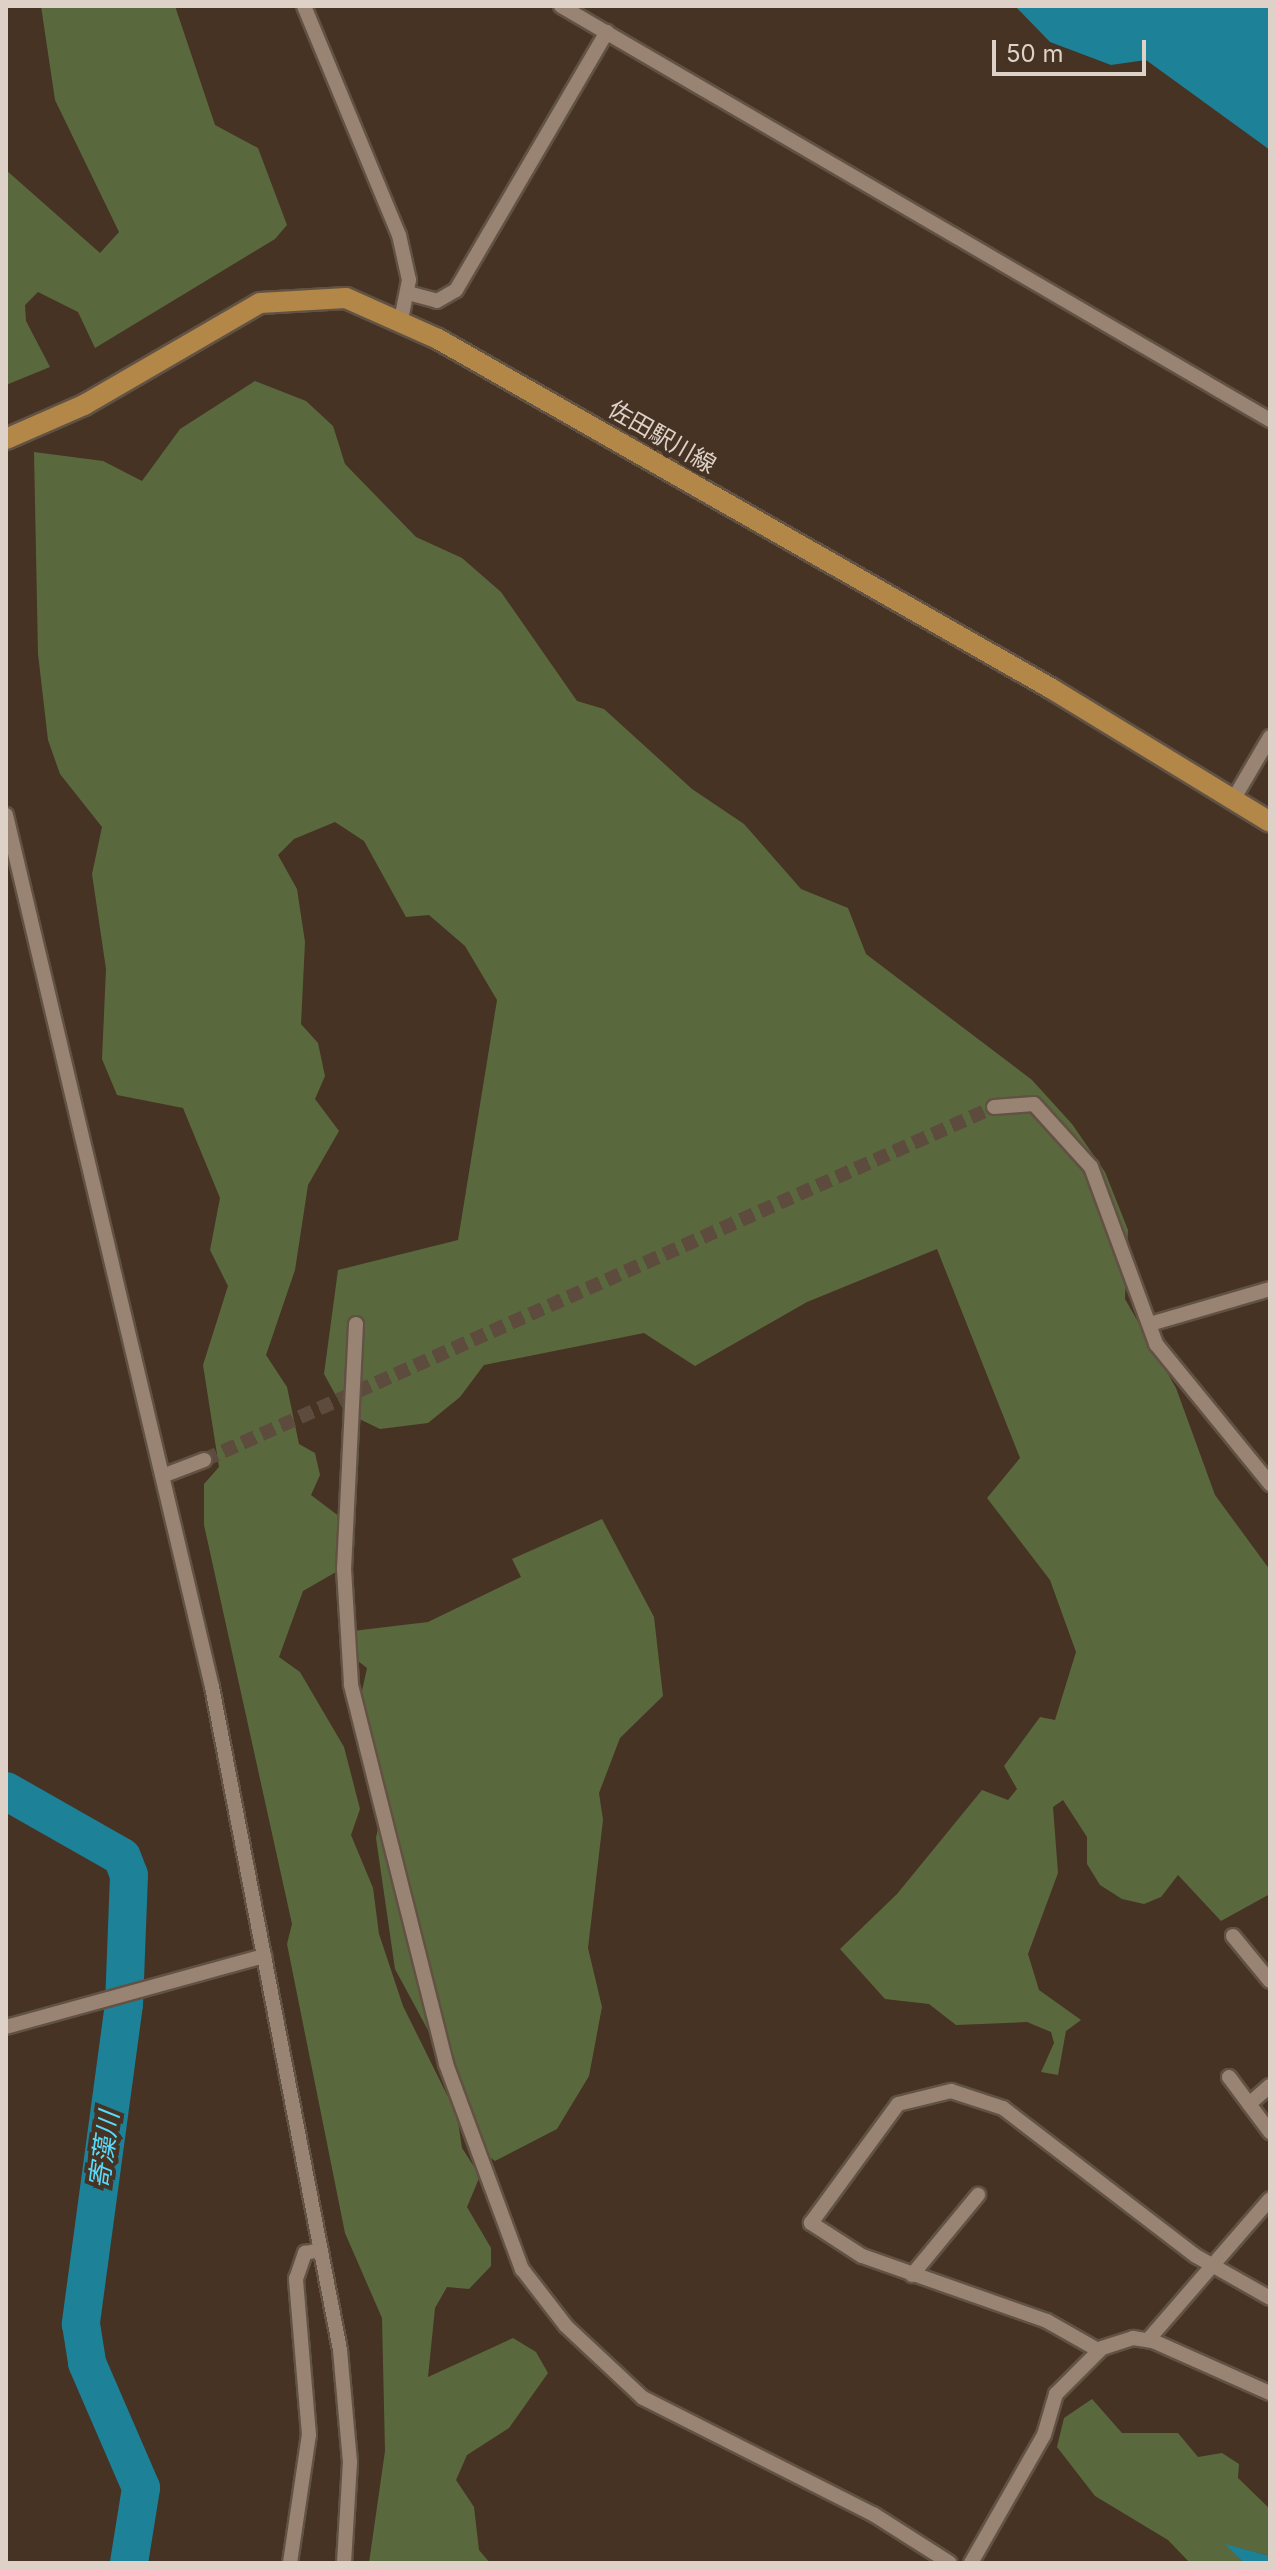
<!DOCTYPE html>
<html>
<head>
<meta charset="utf-8">
<style>
	body { margin:0 }
	#map { position:relative; width:1276px; height:2569px; overflow:hidden; background:#463324; font-family:Inter,"Noto Sans JP",sans-serif }
	div>[style] { position:absolute }
	[style*='--x'] { left:calc(var(--x)*1px); top:calc(var(--y)*1px); width:calc(var(--w)*1px); rotate:calc(var(--a)*1deg) }
	.green>* { inset:0; background:#5a693d }
	.water>* { inset:0; background:#1d8197 }
	.river>* { height:38px; margin:-19px; padding:0 19px; transform-origin:19px; border-radius:19px; background:#1d8197 }
	.minor-tunnel>* { height:14px; margin-top:-7px; transform-origin:0; background:repeating-linear-gradient(90deg,#5d4b3d 0 14px,transparent 0 21px) }
	.roads { filter:drop-shadow(2px 0 #615244) drop-shadow(-2px 0 #615244) drop-shadow(0 2px #615244) drop-shadow(0 -2px #615244) }
	.minor>* { height:14px; margin:-7px; padding:0 7px; transform-origin:7px; border-radius:7px; background:#998372 }
	.major>* { height:20px; margin:-10px; padding:0 10px; transform-origin:10px; border-radius:10px; background:#b28748 }
	span { translate:-50% -50%; white-space:nowrap; text-align:center; line-height:1.15; -webkit-text-stroke:8px #463324; paint-order:stroke }
	.street-label { font-size:24px; color:#ddd1c8 }
	.water-label { font-size:26px; color:#57dbfb; font-style:italic }
	.frame { position:absolute; inset:0; border:8px solid #ddd1c8; pointer-events:none }
	.scale { position:absolute; left:992px; top:40px; width:154px; height:36px; box-sizing:border-box; border:4px solid #ddd1c8; border-top:0; padding-left:10px; font-size:24px; line-height:28px; white-space:nowrap; color:#ddd1c8; -webkit-text-stroke:6px #463324; paint-order:stroke }
</style>
</head>
<body>
<div id="map">
	<div class="green">
		<i style="clip-path:polygon(41px 6px,175px 6px,215px 125px,258px 148px,287px 225px,275px 239px,95px 348px,78px 312px,38px 292px,25px 305px,26px 321px,50px 367px,6px 385px,6px 170px,100px 253px,119px 232px,55px 100px)"></i>
		<i style="clip-path:polygon(255px 381px,306px 401px,333px 426px,345px 464px,416px 537px,462px 558px,501px 592px,577px 701px,604px 709px,692px 789px,744px 824px,801px 889px,848px 908px,866px 954px,1032px 1080px,1072px 1124px,1105px 1172px,1128px 1230px,1125px 1299px,1176px 1388px,1215px 1495px,1270px 1570px,1270px 1894px,1221px 1921px,1178px 1875px,1161px 1897px,1144px 1904px,1122px 1899px,1100px 1885px,1087px 1864px,1087px 1837px,1063px 1800px,1053px 1807px,1058px 1873px,1028px 1954px,1039px 1990px,1081px 2020px,1066px 2031px,1058px 2075px,1041px 2072px,1054px 2043px,1051px 2032px,1027px 2022px,956px 2025px,929px 2004px,885px 1999px,840px 1949px,897px 1894px,982px 1790px,1008px 1800px,1017px 1789px,1004px 1766px,1040px 1717px,1055px 1720px,1076px 1652px,1050px 1580px,987px 1498px,1020px 1458px,937px 1249px,807px 1302px,695px 1366px,644px 1333px,484px 1365px,460px 1397px,428px 1423px,380px 1429px,345px 1412px,324px 1374px,338px 1270px,458px 1240px,497px 1000px,465px 946px,429px 915px,406px 917px,364px 841px,335px 822px,294px 839px,278px 855px,297px 889px,305px 942px,301px 1024px,318px 1043px,325px 1076px,315px 1099px,339px 1131px,308px 1185px,295px 1270px,266px 1355px,287px 1387px,299px 1444px,315px 1453px,320px 1475px,311px 1495px,340px 1517px,336px 1572px,303px 1591px,279px 1657px,300px 1672px,344px 1747px,360px 1809px,351px 1835px,373px 1888px,379px 1934px,403px 2006px,457px 2115px,462px 2148px,480px 2176px,467px 2207px,491px 2248px,491px 2266px,469px 2289px,447px 2287px,435px 2308px,428px 2377px,513px 2338px,536px 2352px,548px 2373px,509px 2428px,467px 2455px,456px 2480px,474px 2507px,479px 2550px,490px 2563px,369px 2563px,385px 2451px,382px 2318px,345px 2233px,287px 1944px,292px 1924px,204px 1525px,204px 1484px,219px 1467px,203px 1365px,228px 1286px,210px 1250px,220px 1198px,183px 1108px,117px 1095px,102px 1059px,106px 969px,92px 874px,102px 827px,60px 774px,48px 740px,38px 654px,34px 452px,103px 461px,142px 481px,180px 429px)"></i>
		<i style="clip-path:polygon(602px 1519px,654px 1617px,663px 1696px,620px 1738px,599px 1793px,603px 1820px,588px 1948px,602px 2007px,589px 2076px,557px 2129px,495px 2161px,473px 2145px,450px 2071px,395px 1969px,376px 1838px,385px 1793px,362px 1691px,367px 1668px,340px 1647px,344px 1632px,428px 1622px,521px 1577px,512px 1559px)"></i>
		<i style="clip-path:polygon(1092px 2399px,1122px 2433px,1178px 2433px,1198px 2457px,1222px 2453px,1239px 2464px,1238px 2478px,1270px 2509px,1270px 2556px,1227px 2545px,1244px 2563px,1190px 2563px,1168px 2540px,1095px 2496px,1057px 2447px,1064px 2418px)"></i>
	</div>
	<div class="water">
		<i style="clip-path:polygon(1015px 6px,1270px 6px,1270px 150px,1146px 60px,1111px 65px,1050px 42px)"></i>
		<i style="clip-path:polygon(1225px 2544px,1270px 2556px,1270px 2563px,1244px 2563px)"></i>
	</div>
	<div class="river">
		<i style="--x:6;--y:1791;--w:133;--a:29.6"></i>
		<i style="--x:122;--y:1857;--w:19;--a:69"></i>
		<i style="--x:129;--y:1875;--w:129;--a:92.2"></i>
		<i style="--x:124;--y:2004;--w:323;--a:97.7"></i>
		<i style="--x:81;--y:2324;--w:39;--a:81"></i>
		<i style="--x:87;--y:2363;--w:136;--a:66.6"></i>
		<i style="--x:141;--y:2488;--w:76;--a:99.1"></i>
	</div>
	<div class="minor-tunnel">
		<i style="--x:204;--y:1460;--w:865;--a:-24.08"></i>
	</div>
	<div class="roads">
		<div class="minor">
			<i style="--x:304;--y:6;--w:248;--a:67.5"></i>
			<i style="--x:399;--y:235;--w:46;--a:77.5"></i>
			<i style="--x:409;--y:280;--w:41;--a:101.3"></i>
			<i style="--x:561;--y:6;--w:821;--a:30.28"></i>
			<i style="--x:408;--y:293;--w:30;--a:15"></i>
			<i style="--x:437;--y:301;--w:22;--a:-30"></i>
			<i style="--x:456;--y:290;--w:299;--a:-59.7"></i>
			<i style="--x:1233;--y:800;--w:73;--a:-59.6"></i>
			<i style="--x:6;--y:815;--w:896;--a:76.71"></i>
			<i style="--x:212;--y:1687;--w:675;--a:79.07"></i>
			<i style="--x:340;--y:2350;--w:112;--a:84.9"></i>
			<i style="--x:350;--y:2462;--w:101;--a:93.4"></i>
			<i style="--x:994;--y:1107;--w:40;--a:-4.3"></i>
			<i style="--x:1034;--y:1104;--w:85;--a:47.9"></i>
			<i style="--x:1091;--y:1167;--w:189;--a:69.8"></i>
			<i style="--x:1156;--y:1344;--w:181;--a:50.8"></i>
			<i style="--x:356;--y:1324;--w:245;--a:92.8"></i>
			<i style="--x:344;--y:1569;--w:116;--a:86.5"></i>
			<i style="--x:351;--y:1685;--w:391;--a:75.9"></i>
			<i style="--x:446;--y:2064;--w:219;--a:69.7"></i>
			<i style="--x:522;--y:2269;--w:72;--a:52.3"></i>
			<i style="--x:566;--y:2326;--w:105;--a:43.1"></i>
			<i style="--x:643;--y:2398;--w:258;--a:26.8"></i>
			<i style="--x:873;--y:2514;--w:91;--a:32.5"></i>
			<i style="--x:1150;--y:1324;--w:125;--a:-16.3"></i>
			<i style="--x:165;--y:1475;--w:42;--a:-21"></i>
			<i style="--x:1233;--y:1936;--w:58;--a:50.6"></i>
			<i style="--x:6;--y:2027;--w:268;--a:-15.4"></i>
			<i style="--x:1229;--y:2077;--w:69;--a:53.3"></i>
			<i style="--x:1249;--y:2104;--w:28;--a:-41"></i>
			<i style="--x:912;--y:2275;--w:104;--a:-50.5"></i>
			<i style="--x:1148;--y:2340;--w:186;--a:-49.1"></i>
			<i style="--x:1098;--y:2350;--w:59;--a:-150.4"></i>
			<i style="--x:1047;--y:2321;--w:196;--a:-160.6"></i>
			<i style="--x:862;--y:2256;--w:61;--a:-147.1"></i>
			<i style="--x:811;--y:2223;--w:147;--a:-53.8"></i>
			<i style="--x:898;--y:2104;--w:55;--a:-13.8"></i>
			<i style="--x:951;--y:2091;--w:55;--a:18.1"></i>
			<i style="--x:1003;--y:2108;--w:243;--a:37.5"></i>
			<i style="--x:1196;--y:2256;--w:85;--a:29.6"></i>
			<i style="--x:290;--y:2563;--w:129;--a:-81.6"></i>
			<i style="--x:309;--y:2435;--w:157;--a:-94.8"></i>
			<i style="--x:296;--y:2279;--w:28;--a:-71"></i>
			<i style="--x:305;--y:2253;--w:16;--a:-11"></i>
			<i style="--x:971;--y:2563;--w:147;--a:-60.3"></i>
			<i style="--x:1044;--y:2435;--w:43;--a:-73.7"></i>
			<i style="--x:1056;--y:2394;--w:65;--a:-45"></i>
			<i style="--x:1102;--y:2348;--w:33;--a:-18"></i>
			<i style="--x:1133;--y:2338;--w:20;--a:9"></i>
			<i style="--x:1153;--y:2341;--w:128;--a:24"></i>
		</div>
		<div class="major">
			<i style="--x:6;--y:439;--w:85;--a:-23.6"></i>
			<i style="--x:84;--y:405;--w:203;--a:-30.1"></i>
			<i style="--x:260;--y:303;--w:86;--a:-3.3"></i>
			<i style="--x:346;--y:298;--w:101;--a:24"></i>
			<i style="--x:438;--y:339;--w:707;--a:29.68"></i>
			<i style="--x:1052;--y:689;--w:255;--a:31.4"></i>
		</div>
	</div>
	<div class="street-label">
		<span style="left:662px;top:437px;rotate:30deg">佐田駅川線</span>
	</div>
	<div class="water-label">
		<span style="left:104px;top:2150px;rotate:-82deg">寄藻川</span>
	</div>
	<div class="frame"></div>
	<div class="scale">50 m</div>
</div>
</body>
</html>
